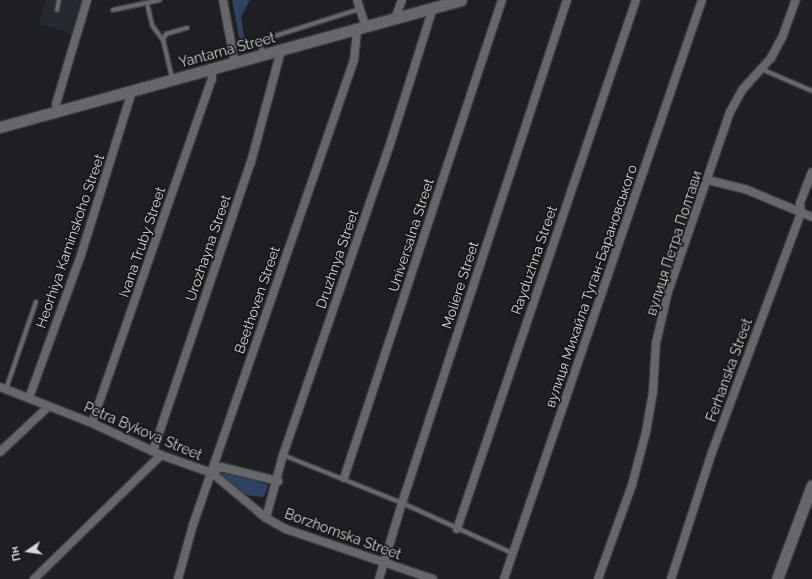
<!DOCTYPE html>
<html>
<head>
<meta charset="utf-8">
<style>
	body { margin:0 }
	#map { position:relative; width:812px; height:579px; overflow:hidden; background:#1e1f22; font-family:Raleway,sans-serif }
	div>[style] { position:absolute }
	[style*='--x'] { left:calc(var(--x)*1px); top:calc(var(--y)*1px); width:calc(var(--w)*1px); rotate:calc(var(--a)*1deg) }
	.built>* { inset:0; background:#252a30 }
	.green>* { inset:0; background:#2f4262 }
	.roads { filter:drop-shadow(1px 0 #393a3c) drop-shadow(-1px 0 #393a3c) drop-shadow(0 1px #393a3c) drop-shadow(0 -1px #393a3c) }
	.lane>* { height:4px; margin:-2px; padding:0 2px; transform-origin:2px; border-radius:2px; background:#65676a }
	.street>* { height:8px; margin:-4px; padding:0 4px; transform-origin:4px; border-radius:4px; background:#65676a }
	.secondary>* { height:11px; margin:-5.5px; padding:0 5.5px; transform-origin:5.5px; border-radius:5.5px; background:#65676a }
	span { translate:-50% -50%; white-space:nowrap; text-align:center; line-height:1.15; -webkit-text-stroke:3.5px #151619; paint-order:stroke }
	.street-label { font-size:14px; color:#d4d5d7 }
	.north { position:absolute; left:8px; top:531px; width:40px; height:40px; -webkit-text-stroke:3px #151619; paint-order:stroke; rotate:257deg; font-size:11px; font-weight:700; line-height:16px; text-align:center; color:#d4d5d7 }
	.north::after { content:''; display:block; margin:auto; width:14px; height:18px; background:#d4d5d7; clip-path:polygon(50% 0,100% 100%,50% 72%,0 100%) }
</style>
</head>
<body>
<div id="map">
	<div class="built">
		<i style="clip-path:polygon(46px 0,83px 0,73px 35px,39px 23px)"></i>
	</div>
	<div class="green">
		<i style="clip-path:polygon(232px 0,250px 0,241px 17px,245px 41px,240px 42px)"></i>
		<i style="clip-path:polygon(224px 470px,268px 485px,264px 497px,245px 495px,221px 476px)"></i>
	</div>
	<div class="roads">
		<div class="lane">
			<i style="--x:147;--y:3;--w:23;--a:77"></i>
			<i style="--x:152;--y:25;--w:19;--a:54"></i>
			<i style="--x:57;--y:10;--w:10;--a:-79"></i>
			<i style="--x:113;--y:10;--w:48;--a:-12"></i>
			<i style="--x:263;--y:54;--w:14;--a:-107"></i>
			<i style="--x:259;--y:41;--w:106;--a:-17.6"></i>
			<i style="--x:761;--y:69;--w:56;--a:23.3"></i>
			<i style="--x:172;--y:78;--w:39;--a:-103"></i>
			<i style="--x:163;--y:40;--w:7;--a:-63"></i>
			<i style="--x:166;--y:34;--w:22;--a:-16"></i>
			<i style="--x:6;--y:389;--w:92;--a:-71"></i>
			<i style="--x:283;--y:455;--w:128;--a:22"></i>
			<i style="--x:402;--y:503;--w:121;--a:24.4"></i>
		</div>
		<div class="street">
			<i style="--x:223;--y:0;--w:65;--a:79.4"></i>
			<i style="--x:357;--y:0;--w:28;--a:72"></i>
			<i style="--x:395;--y:19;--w:20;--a:-70"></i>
			<i style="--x:58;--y:111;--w:7;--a:-106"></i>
			<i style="--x:56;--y:104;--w:109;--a:-73.4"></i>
			<i style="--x:708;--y:180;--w:38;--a:14"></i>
			<i style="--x:745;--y:189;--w:73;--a:22.7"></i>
			<i style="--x:0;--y:387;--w:99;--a:21.4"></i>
			<i style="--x:92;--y:423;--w:76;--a:24.9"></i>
			<i style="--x:161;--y:455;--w:54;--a:19.4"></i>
			<i style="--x:212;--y:473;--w:11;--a:-34"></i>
			<i style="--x:221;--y:467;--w:59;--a:13.8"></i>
			<i style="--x:29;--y:398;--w:152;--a:-70"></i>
			<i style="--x:81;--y:255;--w:172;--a:-72.7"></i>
			<i style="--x:92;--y:423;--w:364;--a:-70.8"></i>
			<i style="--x:212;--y:79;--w:9;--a:-90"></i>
			<i style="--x:153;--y:451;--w:305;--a:-71.3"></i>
			<i style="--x:251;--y:162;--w:115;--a:-74.9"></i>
			<i style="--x:0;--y:452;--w:67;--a:-43.2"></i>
			<i style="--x:212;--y:473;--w:70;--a:39.8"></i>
			<i style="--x:266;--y:518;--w:23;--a:29"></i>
			<i style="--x:286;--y:529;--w:155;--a:18.8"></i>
			<i style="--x:344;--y:478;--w:503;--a:-71.71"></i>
			<i style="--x:266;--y:518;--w:65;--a:-74.9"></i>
			<i style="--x:283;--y:455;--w:332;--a:-71"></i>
			<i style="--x:391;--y:141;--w:139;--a:-72.5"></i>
			<i style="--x:457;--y:529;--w:558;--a:-71.31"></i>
			<i style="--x:34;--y:579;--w:177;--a:-44.3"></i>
			<i style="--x:178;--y:579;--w:56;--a:-74.5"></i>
			<i style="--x:193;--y:525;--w:492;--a:-70.9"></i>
			<i style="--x:354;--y:60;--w:30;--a:-84"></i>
			<i style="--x:379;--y:579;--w:79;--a:-73.2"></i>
			<i style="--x:402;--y:503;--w:529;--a:-71.84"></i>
			<i style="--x:504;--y:579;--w:612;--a:-71.12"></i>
			<i style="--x:598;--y:579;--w:100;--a:-70.1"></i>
			<i style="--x:632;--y:485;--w:55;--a:-75.2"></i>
			<i style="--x:646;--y:432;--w:41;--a:-80.1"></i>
			<i style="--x:653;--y:392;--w:49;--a:-86.5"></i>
			<i style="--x:656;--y:343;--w:52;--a:-76.8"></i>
			<i style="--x:668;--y:292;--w:190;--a:-71"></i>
			<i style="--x:730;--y:112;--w:25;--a:-61"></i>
			<i style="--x:742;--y:90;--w:43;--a:-47.8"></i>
			<i style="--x:771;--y:58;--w:26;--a:-62"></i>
			<i style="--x:783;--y:35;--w:37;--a:-70"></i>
			<i style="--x:671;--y:579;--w:130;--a:-72.1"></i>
			<i style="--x:711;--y:455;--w:258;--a:-69.6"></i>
			<i style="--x:801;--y:213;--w:10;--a:-96"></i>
			<i style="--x:800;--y:203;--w:33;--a:-69"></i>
		</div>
		<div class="secondary">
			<i style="--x:0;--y:127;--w:478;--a:-15.4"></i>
			<i style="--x:777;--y:579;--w:100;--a:-69.6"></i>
		</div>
	</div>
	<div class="street-label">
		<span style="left:227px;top:50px;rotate:-15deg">Yantarna Street</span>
		<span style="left:411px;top:235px;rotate:-72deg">Universalna Street</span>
		<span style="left:70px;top:241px;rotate:-71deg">Heorhiya Kaminskoho Street</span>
		<span style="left:142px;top:242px;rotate:-71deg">Ivana Truby Street</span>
		<span style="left:674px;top:243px;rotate:-72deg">вулиця Петра Полтави</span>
		<span style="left:208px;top:248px;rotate:-71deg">Urozhayna Street</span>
		<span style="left:337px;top:259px;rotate:-71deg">Druzhnya Street</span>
		<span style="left:534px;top:260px;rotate:-71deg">Rayduzhna Street</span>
		<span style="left:460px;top:285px;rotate:-72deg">Moliere Street</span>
		<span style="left:591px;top:286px;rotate:-71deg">вулиця Михайла Туган-Барановського</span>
		<span style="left:257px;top:300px;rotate:-71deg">Beethoven Street</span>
		<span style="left:729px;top:370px;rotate:-70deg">Ferhanska Street</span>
		<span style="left:143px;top:431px;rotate:23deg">Petra Bykova Street</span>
		<span style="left:343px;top:534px;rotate:20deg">Borzhomska Street</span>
	</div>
	<div class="north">Пн</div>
</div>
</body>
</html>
